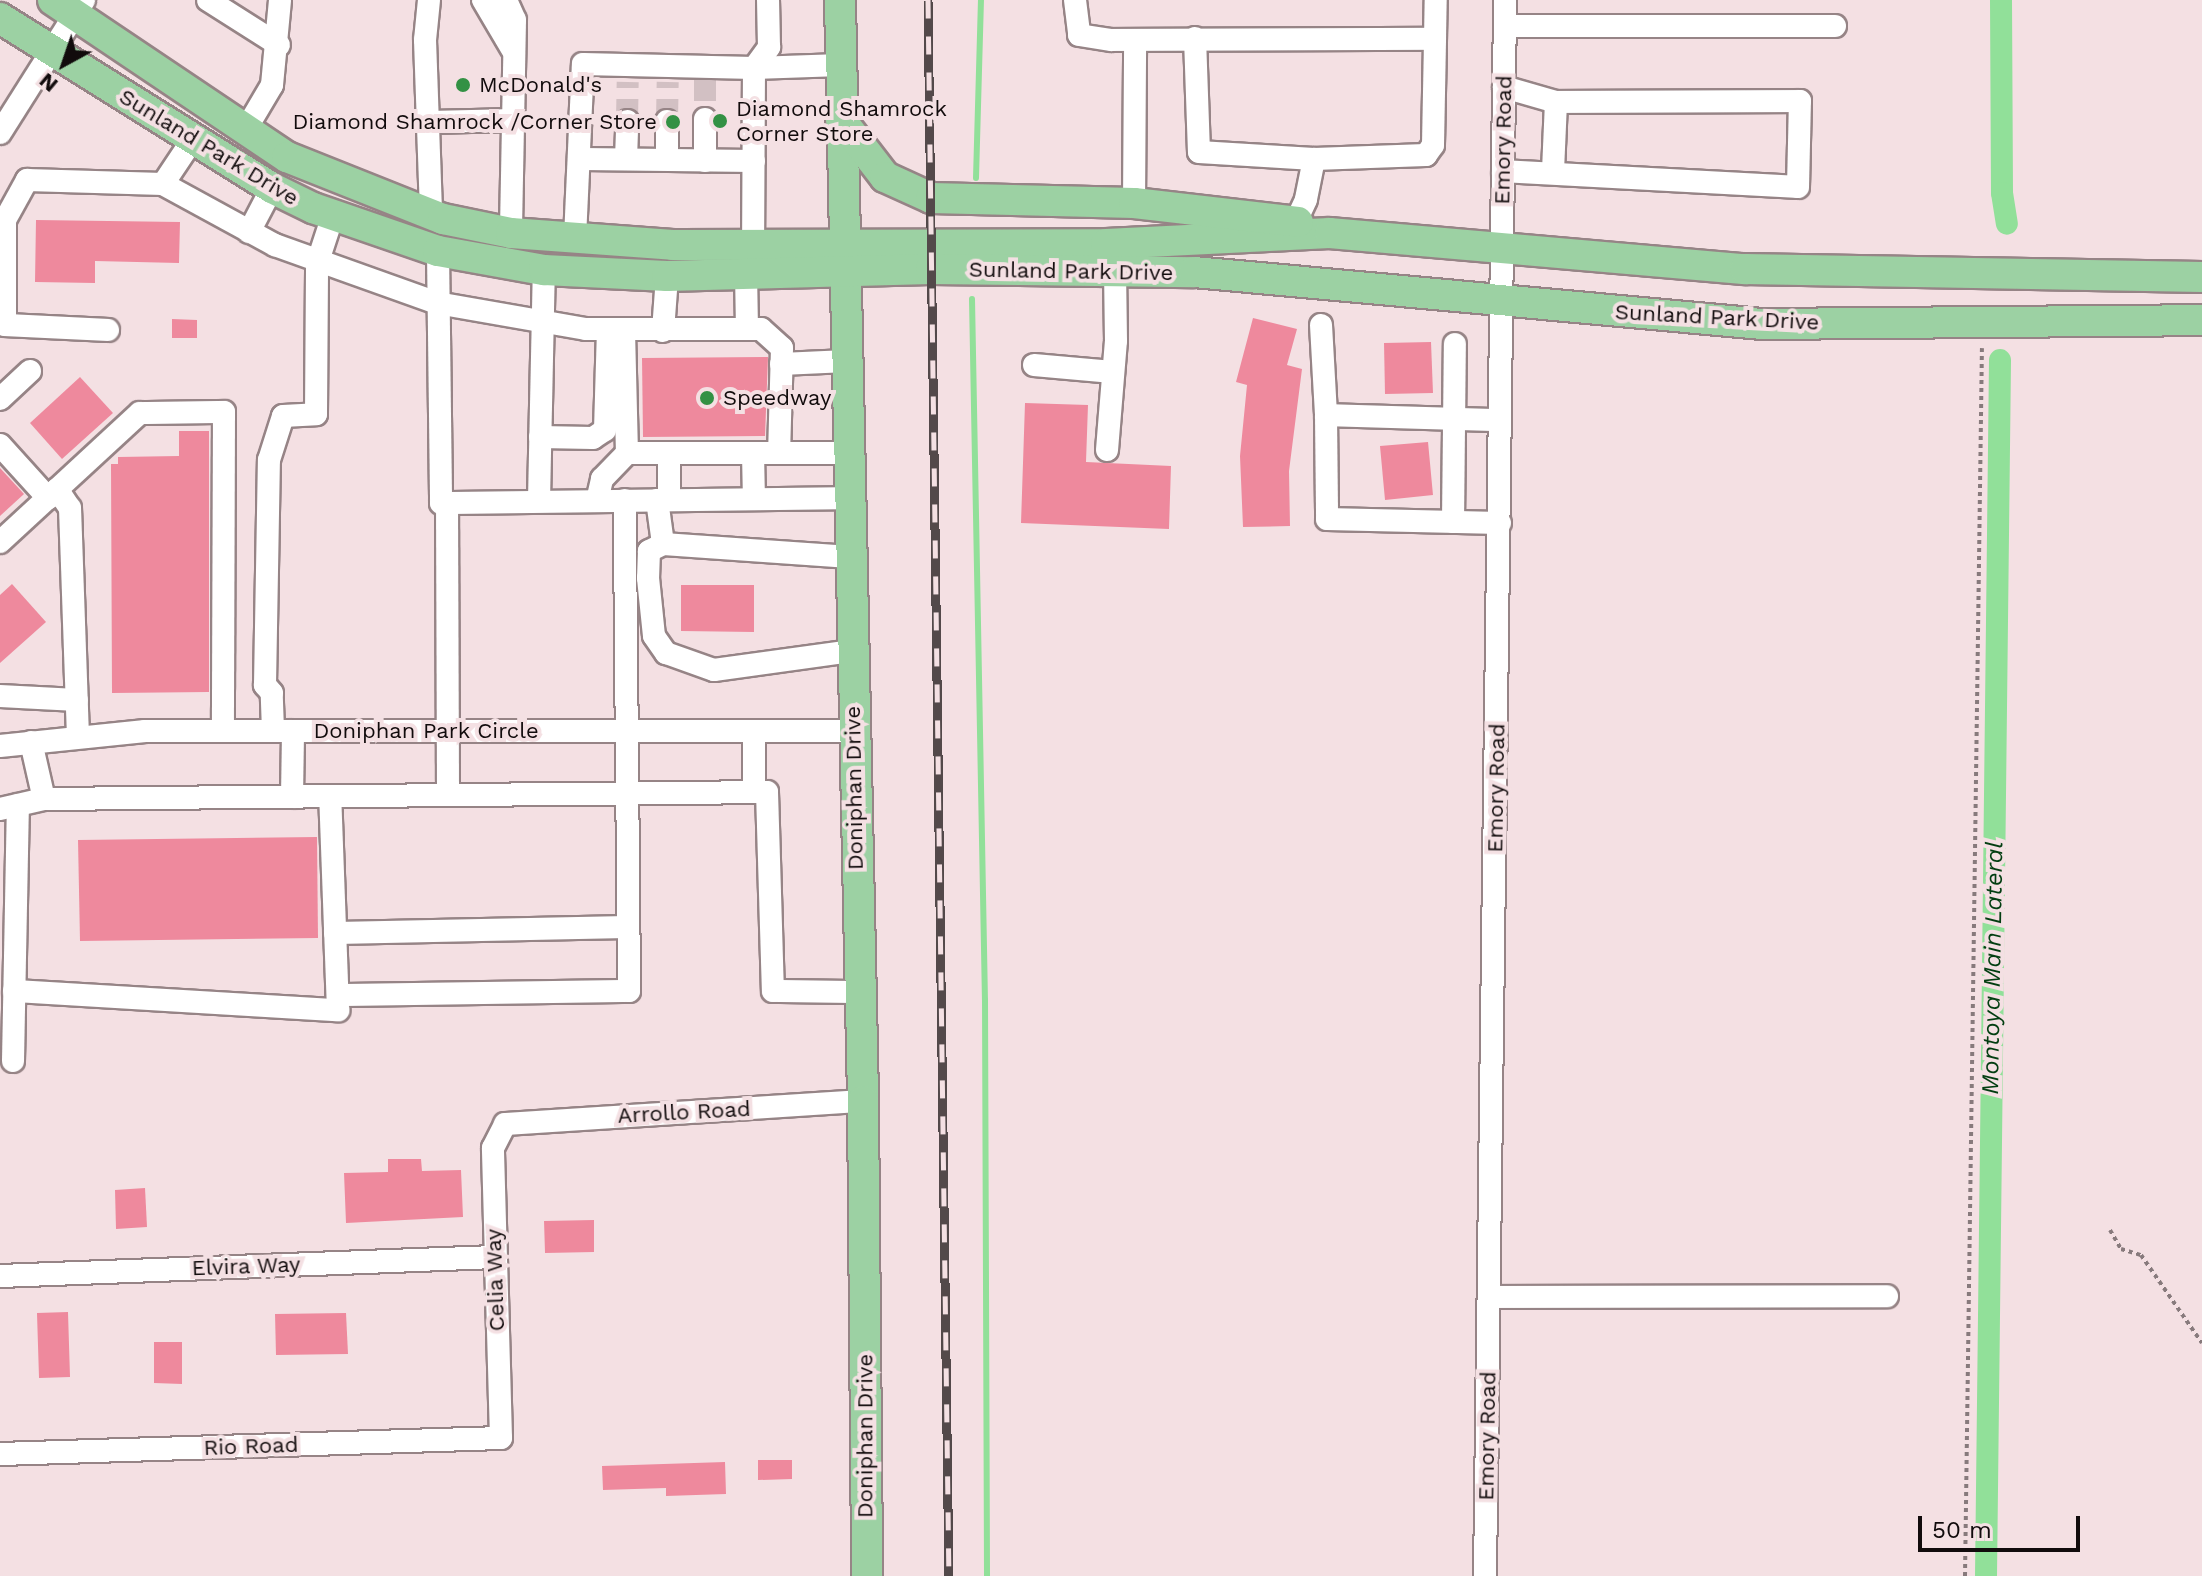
<!DOCTYPE html>
<html>
<head>
<meta charset="utf-8">
<style>
	body { margin:0 }
	#map { position:relative; width:2202px; height:1576px; overflow:hidden; background:#f4e0e3; font-family:"Work Sans",sans-serif }
	div>[style] { position:absolute }
	[style*='--x'] { left:calc(var(--x)*1px); top:calc(var(--y)*1px); width:calc(var(--w)*1px); rotate:calc(var(--a)*1deg) }
	.stream>* { height:6px; margin:-3px; padding:0 3px; transform-origin:3px; border-radius:3px; background:#91e099 }
	.canal>* { height:22px; margin:-11px; padding:0 11px; transform-origin:11px; border-radius:11px; background:#91e099 }
	.building>* { inset:0; background:#ee899d }
	.minor-tunnel>* { height:22px; margin-top:-11px; transform-origin:0; background:repeating-linear-gradient(90deg,#d2c0c3 0 22px,transparent 0 33px) }
	.path>* { height:4px; margin-top:-2px; transform-origin:0; background:repeating-linear-gradient(90deg,#877a7c 0 4px,transparent 0 8px) }
	.roads { filter:drop-shadow(2px 0 #968486) drop-shadow(-2px 0 #968486) drop-shadow(0 2px #968486) drop-shadow(0 -2px #968486) }
	.minor>* { height:22px; margin:-11px; padding:0 11px; transform-origin:11px; border-radius:11px; background:#fff }
	.major>* { height:30px; margin:-15px; padding:0 15px; transform-origin:15px; border-radius:15px; background:#9cd1a3 }
	.rail>* { height:9px; margin-top:-4.5px; transform-origin:0; background:repeating-linear-gradient(90deg,#f4e0e3 0 18px,#53494a 0 36px); box-sizing:border-box; border-block:2px solid #53494a }
	.dots>* { width:22px; height:22px; translate:-50% -50%; box-sizing:border-box; border:4px solid #f4e0e3; border-radius:50% }
	span { translate:-50% -50%; white-space:nowrap; text-align:center; line-height:1.15; -webkit-text-stroke:8px #f4e0e3; paint-order:stroke }
	.poi-label { font-size:22px; color:#110b0c }
	.left { translate:0 -50%; text-align:left }
	.right { translate:-100% -50%; text-align:right }
	.street-label { font-size:22px; color:#110b0c }
	.water-label { font-size:24px; color:#023e11; font-style:italic }
	.north { position:absolute; left:24px; top:24px; width:80px; height:80px; -webkit-text-stroke:6px #f4e0e3; paint-order:stroke; rotate:220deg; font-size:22px; font-weight:700; line-height:32px; text-align:center; color:#110b0c }
	.north::after { content:''; display:block; margin:auto; width:28px; height:36px; background:#110b0c; clip-path:polygon(50% 0,100% 100%,50% 72%,0 100%) }
	.scale { position:absolute; left:1918px; top:1516px; width:162px; height:36px; box-sizing:border-box; border:4px solid #110b0c; border-top:0; padding-left:10px; font-size:24px; line-height:28px; white-space:nowrap; color:#110b0c; -webkit-text-stroke:6px #f4e0e3; paint-order:stroke }
</style>
</head>
<body>
<div id="map">
	<div class="stream">
		<i style="--x:976;--y:178;--w:178;--a:-88.4"></i>
		<i style="--x:972;--y:299;--w:701;--a:88.94"></i>
		<i style="--x:985;--y:1000;--w:576;--a:89.8"></i>
	</div>
	<div class="canal">
		<i style="--x:2001;--y:0;--w:193;--a:89.7"></i>
		<i style="--x:2002;--y:193;--w:31;--a:81"></i>
		<i style="--x:1986;--y:1576;--w:1216;--a:-89.34"></i>
	</div>
	<div class="building">
		<i style="clip-path:polygon(36px 220px,180px 222px,179px 263px,95px 261px,95px 283px,35px 282px)"></i>
		<i style="clip-path:polygon(1253px 318px,1297px 329px,1287px 365px,1302px 369px,1289px 471px,1290px 526px,1243px 527px,1240px 456px,1247px 385px,1236px 382px)"></i>
		<i style="clip-path:polygon(172px 319px,197px 320px,197px 338px,172px 338px)"></i>
		<i style="clip-path:polygon(1431px 342px,1433px 393px,1385px 394px,1384px 343px)"></i>
		<i style="clip-path:polygon(768px 357px,765px 436px,643px 437px,642px 358px)"></i>
		<i style="clip-path:polygon(80px 377px,113px 413px,62px 459px,30px 423px)"></i>
		<i style="clip-path:polygon(1025px 403px,1088px 405px,1086px 462px,1171px 466px,1169px 529px,1021px 523px)"></i>
		<i style="clip-path:polygon(179px 431px,209px 431px,209px 692px,112px 693px,111px 464px,118px 464px,118px 457px,179px 456px)"></i>
		<i style="clip-path:polygon(1428px 442px,1433px 495px,1385px 500px,1380px 446px)"></i>
		<i style="clip-path:polygon(0 468px,24px 494px,0 516px)"></i>
		<i style="clip-path:polygon(12px 584px,46px 622px,0 663px,0 595px)"></i>
		<i style="clip-path:polygon(681px 585px,754px 585px,754px 632px,681px 631px)"></i>
		<i style="clip-path:polygon(317px 837px,318px 938px,80px 941px,78px 840px)"></i>
		<i style="clip-path:polygon(388px 1159px,421px 1159px,422px 1171px,461px 1170px,463px 1217px,346px 1223px,344px 1173px,388px 1172px)"></i>
		<i style="clip-path:polygon(145px 1188px,147px 1227px,116px 1229px,115px 1190px)"></i>
		<i style="clip-path:polygon(594px 1220px,594px 1252px,545px 1253px,544px 1221px)"></i>
		<i style="clip-path:polygon(68px 1312px,70px 1377px,39px 1378px,37px 1313px)"></i>
		<i style="clip-path:polygon(346px 1313px,348px 1354px,276px 1355px,275px 1314px)"></i>
		<i style="clip-path:polygon(154px 1342px,182px 1342px,182px 1384px,154px 1383px)"></i>
		<i style="clip-path:polygon(758px 1460px,792px 1460px,792px 1479px,758px 1480px)"></i>
		<i style="clip-path:polygon(725px 1462px,726px 1494px,666px 1496px,666px 1488px,603px 1490px,602px 1466px)"></i>
	</div>
	<div class="minor-tunnel">
		<i style="--x:705;--y:79;--w:40;--a:90"></i>
		<i style="--x:627;--y:121;--w:39;--a:-89"></i>
		<i style="--x:667;--y:121;--w:39;--a:-89"></i>
	</div>
	<div class="path">
		<i style="--x:2110;--y:1230;--w:22;--a:60"></i>
		<i style="--x:2121;--y:1249;--w:21;--a:17"></i>
		<i style="--x:2141;--y:1255;--w:107;--a:55.3"></i>
		<i style="--x:1965;--y:1576;--w:1228;--a:-89.21"></i>
	</div>
	<div class="roads">
		<div class="minor">
			<i style="--x:208;--y:0;--w:84;--a:32.4"></i>
			<i style="--x:429;--y:0;--w:40;--a:95.7"></i>
			<i style="--x:425;--y:40;--w:175;--a:88"></i>
			<i style="--x:483;--y:0;--w:57;--a:59.4"></i>
			<i style="--x:506;--y:0;--w:22;--a:66"></i>
			<i style="--x:515;--y:20;--w:213;--a:91.1"></i>
			<i style="--x:1075;--y:0;--w:35;--a:83"></i>
			<i style="--x:1079;--y:35;--w:33;--a:9"></i>
			<i style="--x:1112;--y:40;--w:323;--a:-0.2"></i>
			<i style="--x:1435;--y:39;--w:39;--a:-89"></i>
			<i style="--x:1505;--y:26;--w:330;--a:0"></i>
			<i style="--x:1195;--y:38;--w:114;--a:88"></i>
			<i style="--x:1199;--y:152;--w:115;--a:3.5"></i>
			<i style="--x:1314;--y:159;--w:112;--a:-2"></i>
			<i style="--x:1426;--y:155;--w:12;--a:-55"></i>
			<i style="--x:1433;--y:145;--w:106;--a:-88.9"></i>
			<i style="--x:754;--y:68;--w:87;--a:-2"></i>
			<i style="--x:754;--y:68;--w:26;--a:-54"></i>
			<i style="--x:769;--y:47;--w:47;--a:-91.2"></i>
			<i style="--x:1504;--y:87;--w:54;--a:16.1"></i>
			<i style="--x:429;--y:122;--w:85;--a:-1.3"></i>
			<i style="--x:246;--y:129;--w:51;--a:-59.4"></i>
			<i style="--x:272;--y:85;--w:85;--a:-84.6"></i>
			<i style="--x:0;--y:133;--w:157;--a:-57.7"></i>
			<i style="--x:582;--y:159;--w:172;--a:0.7"></i>
			<i style="--x:626;--y:159;--w:38;--a:-88"></i>
			<i style="--x:667;--y:159;--w:38;--a:-90"></i>
			<i style="--x:705;--y:161;--w:42;--a:-90"></i>
			<i style="--x:1503;--y:171;--w:295;--a:3.1"></i>
			<i style="--x:1798;--y:187;--w:86;--a:-88.7"></i>
			<i style="--x:1800;--y:101;--w:244;--a:179.8"></i>
			<i style="--x:1556;--y:102;--w:70;--a:92.5"></i>
			<i style="--x:163;--y:184;--w:128;--a:28.6"></i>
			<i style="--x:275;--y:245;--w:172;--a:19.7"></i>
			<i style="--x:437;--y:303;--w:151;--a:9.9"></i>
			<i style="--x:586;--y:329;--w:175;--a:0"></i>
			<i style="--x:761;--y:329;--w:28;--a:42"></i>
			<i style="--x:782;--y:348;--w:105;--a:91.6"></i>
			<i style="--x:1134;--y:203;--w:163;--a:-89.6"></i>
			<i style="--x:249;--y:232;--w:50;--a:-62.4"></i>
			<i style="--x:1290;--y:234;--w:38;--a:-65"></i>
			<i style="--x:1306;--y:199;--w:41;--a:-78.7"></i>
			<i style="--x:575;--y:238;--w:174;--a:-87.4"></i>
			<i style="--x:583;--y:64;--w:171;--a:1.3"></i>
			<i style="--x:754;--y:68;--w:177;--a:90.3"></i>
			<i style="--x:438;--y:251;--w:252;--a:89.3"></i>
			<i style="--x:441;--y:503;--w:408;--a:-0.7"></i>
			<i style="--x:746;--y:272;--w:56;--a:89"></i>
			<i style="--x:1321;--y:325;--w:90;--a:86.8"></i>
			<i style="--x:1326;--y:415;--w:173;--a:1.7"></i>
			<i style="--x:108;--y:330;--w:103;--a:-177.2"></i>
			<i style="--x:5;--y:325;--w:105;--a:-90"></i>
			<i style="--x:5;--y:220;--w:46;--a:-61.2"></i>
			<i style="--x:27;--y:180;--w:136;--a:1.7"></i>
			<i style="--x:163;--y:184;--w:54;--a:-56.3"></i>
			<i style="--x:624;--y:331;--w:122;--a:88.6"></i>
			<i style="--x:627;--y:453;--w:221;--a:0"></i>
			<i style="--x:663;--y:331;--w:55;--a:-85.8"></i>
			<i style="--x:781;--y:364;--w:66;--a:-2.6"></i>
			<i style="--x:1034;--y:365;--w:79;--a:5.1"></i>
			<i style="--x:0;--y:399;--w:41;--a:-43"></i>
			<i style="--x:1326;--y:415;--w:104;--a:89.4"></i>
			<i style="--x:1327;--y:519;--w:173;--a:1.3"></i>
			<i style="--x:540;--y:437;--w:53;--a:1.1"></i>
			<i style="--x:593;--y:438;--w:14;--a:-34"></i>
			<i style="--x:605;--y:430;--w:100;--a:-88.3"></i>
			<i style="--x:0;--y:445;--w:72;--a:47.8"></i>
			<i style="--x:1107;--y:450;--w:109;--a:-85.3"></i>
			<i style="--x:1116;--y:341;--w:69;--a:-90.8"></i>
			<i style="--x:669;--y:453;--w:47;--a:90"></i>
			<i style="--x:753;--y:453;--w:46;--a:88.8"></i>
			<i style="--x:57;--y:489;--w:23;--a:56"></i>
			<i style="--x:70;--y:508;--w:227;--a:88"></i>
			<i style="--x:657;--y:500;--w:44;--a:82.2"></i>
			<i style="--x:539;--y:501;--w:231;--a:-88.8"></i>
			<i style="--x:597;--y:501;--w:23;--a:-77"></i>
			<i style="--x:602;--y:479;--w:36;--a:-46"></i>
			<i style="--x:447;--y:502;--w:293;--a:89.8"></i>
			<i style="--x:1453;--y:522;--w:178;--a:-89.4"></i>
			<i style="--x:0;--y:542;--w:190;--a:-42.7"></i>
			<i style="--x:140;--y:413;--w:84;--a:-0.7"></i>
			<i style="--x:224;--y:412;--w:319;--a:90.2"></i>
			<i style="--x:850;--y:557;--w:187;--a:-176"></i>
			<i style="--x:663;--y:544;--w:16;--a:153"></i>
			<i style="--x:649;--y:551;--w:27;--a:92"></i>
			<i style="--x:648;--y:578;--w:58;--a:84.1"></i>
			<i style="--x:654;--y:636;--w:21;--a:55"></i>
			<i style="--x:666;--y:653;--w:51;--a:19.5"></i>
			<i style="--x:714;--y:670;--w:138;--a:-7.9"></i>
			<i style="--x:0;--y:696;--w:77;--a:3"></i>
			<i style="--x:273;--y:731;--w:38;--a:-92"></i>
			<i style="--x:272;--y:693;--w:11;--a:-131"></i>
			<i style="--x:265;--y:685;--w:225;--a:-89"></i>
			<i style="--x:269;--y:460;--w:46;--a:-72.3"></i>
			<i style="--x:283;--y:416;--w:33;--a:-3"></i>
			<i style="--x:316;--y:414;--w:150;--a:-89.6"></i>
			<i style="--x:317;--y:264;--w:52;--a:-71.9"></i>
			<i style="--x:31;--y:742;--w:58;--a:77.2"></i>
			<i style="--x:0;--y:746;--w:146;--a:-5.9"></i>
			<i style="--x:145;--y:731;--w:707;--a:0"></i>
			<i style="--x:754;--y:792;--w:61;--a:-90"></i>
			<i style="--x:292;--y:797;--w:66;--a:-89.1"></i>
			<i style="--x:0;--y:809;--w:45;--a:-12.8"></i>
			<i style="--x:44;--y:799;--w:723;--a:-0.55"></i>
			<i style="--x:767;--y:792;--w:199;--a:88.3"></i>
			<i style="--x:773;--y:991;--w:87;--a:0.7"></i>
			<i style="--x:335;--y:933;--w:293;--a:-1.2"></i>
			<i style="--x:14;--y:991;--w:325;--a:3.4"></i>
			<i style="--x:338;--y:1010;--w:214;--a:-92.1"></i>
			<i style="--x:338;--y:995;--w:291;--a:-0.8"></i>
			<i style="--x:629;--y:991;--w:491;--a:-90.5"></i>
			<i style="--x:13;--y:1061;--w:256;--a:-88.9"></i>
			<i style="--x:0;--y:1276;--w:493;--a:-2.2"></i>
			<i style="--x:1489;--y:1297;--w:398;--a:-0.1"></i>
			<i style="--x:0;--y:1454;--w:501;--a:-1.83"></i>
			<i style="--x:501;--y:1438;--w:290;--a:-91.6"></i>
			<i style="--x:493;--y:1148;--w:27;--a:-63"></i>
			<i style="--x:505;--y:1124;--w:359;--a:-3.7"></i>
			<i style="--x:1485;--y:1576;--w:1576;--a:-89.27"></i>
		</div>
		<div class="major">
			<i style="--x:53;--y:0;--w:282;--a:33.9"></i>
			<i style="--x:287;--y:157;--w:168;--a:21.7"></i>
			<i style="--x:443;--y:219;--w:69;--a:11.6"></i>
			<i style="--x:511;--y:233;--w:162;--a:4.2"></i>
			<i style="--x:673;--y:245;--w:433;--a:-0.1"></i>
			<i style="--x:1106;--y:244;--w:224;--a:-2.8"></i>
			<i style="--x:1330;--y:233;--w:417;--a:5"></i>
			<i style="--x:1745;--y:269;--w:457;--a:1"></i>
			<i style="--x:840;--y:0;--w:1101;--a:88.8"></i>
			<i style="--x:863;--y:1101;--w:475;--a:89.5"></i>
			<i style="--x:0;--y:18;--w:321;--a:32"></i>
			<i style="--x:272;--y:188;--w:46;--a:26"></i>
			<i style="--x:313;--y:208;--w:132;--a:19"></i>
			<i style="--x:438;--y:251;--w:108;--a:10.2"></i>
			<i style="--x:544;--y:270;--w:123;--a:2.8"></i>
			<i style="--x:667;--y:276;--w:264;--a:-1.5"></i>
			<i style="--x:931;--y:269;--w:263;--a:0.7"></i>
			<i style="--x:1194;--y:272;--w:570;--a:5.23"></i>
			<i style="--x:1762;--y:324;--w:440;--a:-0.5"></i>
			<i style="--x:841;--y:120;--w:72;--a:52.3"></i>
			<i style="--x:885;--y:177;--w:51;--a:24.5"></i>
			<i style="--x:931;--y:198;--w:203;--a:1.4"></i>
			<i style="--x:1134;--y:203;--w:165;--a:6.6"></i>
		</div>
	</div>
	<div class="rail">
		<i style="--x:928;--y:0;--w:1576;--a:89.24"></i>
	</div>
	<div class="dots">
		<i style="left:463px;top:85px;background:#339144"></i>
		<i style="left:720px;top:121px;background:#339144"></i>
		<i style="left:673px;top:122px;background:#339144"></i>
		<i style="left:707px;top:398px;background:#339144"></i>
	</div>
	<div class="poi-label">
		<span class="left" style="left:479px;top:85px">McDonald's</span>
		<span class="left" style="left:736px;top:121px">Diamond Shamrock<br>Corner Store</span>
		<span class="right" style="left:657px;top:122px">Diamond Shamrock /Corner Store</span>
		<span class="left" style="left:723px;top:398px">Speedway</span>
	</div>
	<div class="street-label">
		<span style="left:1503px;top:140px;rotate:-89deg">Emory Road</span>
		<span style="left:209px;top:147px;rotate:31deg">Sunland Park Drive</span>
		<span style="left:1071px;top:271px;rotate:1deg">Sunland Park Drive</span>
		<span style="left:1717px;top:317px;rotate:3deg">Sunland Park Drive</span>
		<span style="left:426px;top:731px">Doniphan Park Circle</span>
		<span style="left:854px;top:788px;rotate:-91deg">Doniphan Drive</span>
		<span style="left:1496px;top:788px;rotate:-89deg">Emory Road</span>
		<span style="left:684px;top:1112px;rotate:-3deg">Arrollo Road</span>
		<span style="left:246px;top:1266px;rotate:-2deg">Elvira Way</span>
		<span style="left:495px;top:1280px;rotate:-92deg">Celia Way</span>
		<span style="left:865px;top:1436px;rotate:-90deg">Doniphan Drive</span>
		<span style="left:1487px;top:1436px;rotate:-89deg">Emory Road</span>
		<span style="left:251px;top:1446px;rotate:-2deg">Rio Road</span>
	</div>
	<div class="water-label">
		<span style="left:1993px;top:968px;rotate:-89deg">Montoya Main Lateral</span>
	</div>
	<div class="north">N</div>
	<div class="scale">50 m</div>
</div>
</body>
</html>
